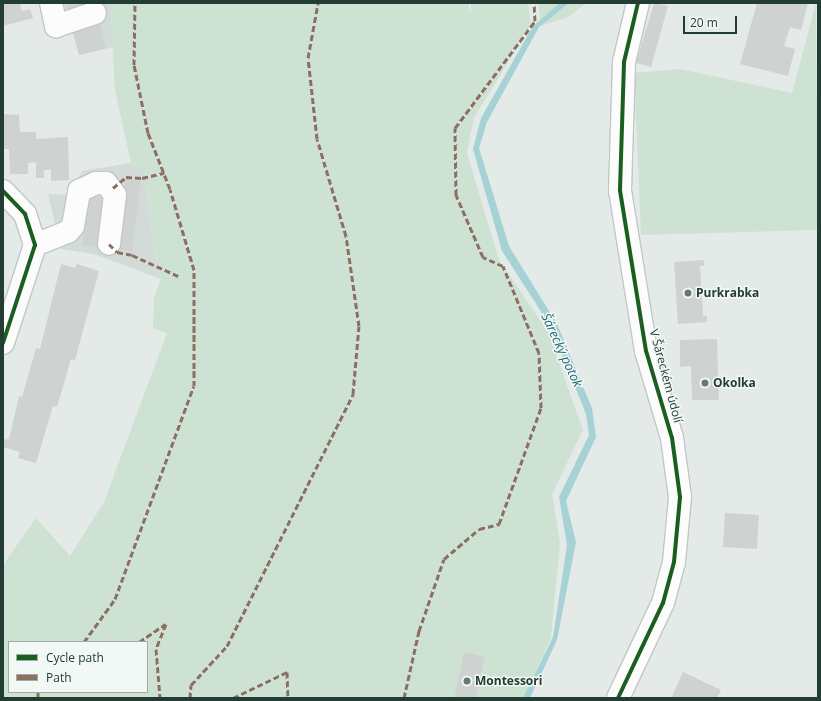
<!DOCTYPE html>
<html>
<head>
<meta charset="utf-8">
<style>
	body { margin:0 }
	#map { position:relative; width:821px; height:701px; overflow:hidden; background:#e4eae7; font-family:"Open Sans",sans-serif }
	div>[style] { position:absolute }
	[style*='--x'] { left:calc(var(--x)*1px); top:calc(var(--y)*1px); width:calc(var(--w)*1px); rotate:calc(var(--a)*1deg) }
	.built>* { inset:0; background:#d2dbd7 }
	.green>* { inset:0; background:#cee2d3 }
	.water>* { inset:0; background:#a6d2d6 }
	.building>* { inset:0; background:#ced3d1 }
	.roads { filter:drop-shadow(1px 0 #c1c7c4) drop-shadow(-1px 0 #c1c7c4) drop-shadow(0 1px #c1c7c4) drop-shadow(0 -1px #c1c7c4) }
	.minor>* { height:22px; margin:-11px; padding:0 11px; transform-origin:11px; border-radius:11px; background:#fbfcfb }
	.quiet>* { height:3px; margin-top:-1.5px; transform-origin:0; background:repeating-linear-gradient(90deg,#8d6e63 0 6px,transparent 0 9px) }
	.cycleway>* { height:4px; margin:-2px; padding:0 2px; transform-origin:2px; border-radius:2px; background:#1b5e20 }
	.dots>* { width:11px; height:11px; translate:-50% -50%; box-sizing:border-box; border:2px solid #f2f8f5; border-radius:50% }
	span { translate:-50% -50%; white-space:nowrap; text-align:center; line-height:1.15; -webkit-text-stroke:3px #f2f8f5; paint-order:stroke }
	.poi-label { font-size:12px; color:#233c34; font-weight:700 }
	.left { translate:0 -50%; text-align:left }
	.street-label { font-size:12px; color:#233c34 }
	.water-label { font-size:13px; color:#206b75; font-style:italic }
	.frame { position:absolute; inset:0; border:4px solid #233c34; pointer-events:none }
	.legend { position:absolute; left:8px; top:641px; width:140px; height:52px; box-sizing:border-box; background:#f2f8f5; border:1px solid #9fada8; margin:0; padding:5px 7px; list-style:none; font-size:12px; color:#233c34 }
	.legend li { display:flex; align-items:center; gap:8px; height:20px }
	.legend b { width:20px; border:1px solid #9fada8 }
	.scale { position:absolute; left:683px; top:16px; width:54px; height:18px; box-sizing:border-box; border:2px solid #233c34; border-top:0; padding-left:5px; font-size:12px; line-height:14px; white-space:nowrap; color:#233c34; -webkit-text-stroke:3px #f2f8f5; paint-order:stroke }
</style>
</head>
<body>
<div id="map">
	<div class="built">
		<i style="clip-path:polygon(56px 3px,110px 3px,113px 47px,79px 55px,73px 32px,63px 35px)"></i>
		<i style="clip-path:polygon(131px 163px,145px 174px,151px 235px,161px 279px,94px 254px,61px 249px,48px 194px,72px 195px,82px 171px)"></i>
	</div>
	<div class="green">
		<i style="clip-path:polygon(evenodd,110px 3px,468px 3px,471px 15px,471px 3px,528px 3px,531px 24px,474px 118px,467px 153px,499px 260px,548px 332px,583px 430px,552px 494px,560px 543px,551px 638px,523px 698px,476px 698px,485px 657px,464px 652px,454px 698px,3px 698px,3px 565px,36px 518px,70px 556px,104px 502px,167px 333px,153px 328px,154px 297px,161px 279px,151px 235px,145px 175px,131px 163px,115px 91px,110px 3px,9px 642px,147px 642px,147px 692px,9px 692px,9px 642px)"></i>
		<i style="clip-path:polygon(538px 3px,586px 3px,569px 17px,541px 26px)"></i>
		<i style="clip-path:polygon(816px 3px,818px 230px,641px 235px,634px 73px,680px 69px,792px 93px)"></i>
	</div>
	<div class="water">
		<i style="clip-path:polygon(560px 3px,569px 3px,539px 27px,487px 122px,479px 148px,509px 246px,557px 324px,592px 408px,596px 437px,566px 501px,576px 542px,557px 640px,530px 698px,523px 698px,553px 637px,567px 545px,559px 497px,589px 435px,586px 414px,551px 327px,502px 251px,473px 149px,481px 118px,533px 26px)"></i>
	</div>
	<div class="building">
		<i style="clip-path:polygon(3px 3px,24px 3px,20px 5px,22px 11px,30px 9px,33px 18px,3px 26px)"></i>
		<i style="clip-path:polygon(65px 3px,97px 3px,68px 11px)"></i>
		<i style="clip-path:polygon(654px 3px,668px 6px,651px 67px,636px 63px)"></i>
		<i style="clip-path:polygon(757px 3px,808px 3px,801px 30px,790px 27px,784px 46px,795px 49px,788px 76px,740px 64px)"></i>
		<i style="clip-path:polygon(100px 25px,106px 48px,79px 55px,73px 32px)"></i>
		<i style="clip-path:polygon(3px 114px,19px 115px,20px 132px,36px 132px,36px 139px,68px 137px,69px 180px,51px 181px,51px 170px,44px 170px,44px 178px,36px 178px,36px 162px,28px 163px,28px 174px,10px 174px,9px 149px,3px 149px)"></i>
		<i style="clip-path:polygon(125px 179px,141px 181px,132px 251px,117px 249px)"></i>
		<i style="clip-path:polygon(88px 196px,104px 198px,99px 248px,83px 246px)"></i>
		<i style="clip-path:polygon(704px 260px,704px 266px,700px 266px,703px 316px,707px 316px,707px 322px,678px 324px,674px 262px)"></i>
		<i style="clip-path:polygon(61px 264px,75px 268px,77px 264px,99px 271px,75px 360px,71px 359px,57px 407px,53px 406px,36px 463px,18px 458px,20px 452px,3px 447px,3px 440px,9px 439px,19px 396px,22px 397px,36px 348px,40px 349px)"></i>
		<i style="clip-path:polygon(717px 339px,719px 400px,692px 400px,691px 366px,680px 367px,680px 340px)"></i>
		<i style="clip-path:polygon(725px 513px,759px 515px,757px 549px,723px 547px)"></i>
		<i style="clip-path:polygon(464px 652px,485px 657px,476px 698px,454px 698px)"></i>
		<i style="clip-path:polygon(683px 672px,721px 690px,717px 698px,671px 698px)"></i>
	</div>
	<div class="roads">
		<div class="minor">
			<i style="--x:51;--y:3;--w:24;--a:78"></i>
			<i style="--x:56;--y:26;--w:41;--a:-18.4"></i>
			<i style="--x:3;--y:191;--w:32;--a:46"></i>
			<i style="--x:25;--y:214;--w:33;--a:72"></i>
			<i style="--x:35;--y:245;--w:103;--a:108.1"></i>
			<i style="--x:35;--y:245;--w:35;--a:-22"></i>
			<i style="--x:68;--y:232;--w:8;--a:-50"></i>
			<i style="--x:73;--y:226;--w:36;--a:-80"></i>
			<i style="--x:79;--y:191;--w:19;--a:-25"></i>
			<i style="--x:96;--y:183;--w:10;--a:0"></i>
			<i style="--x:106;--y:183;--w:15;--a:53"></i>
			<i style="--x:115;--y:195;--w:49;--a:97"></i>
			<i style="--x:618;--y:698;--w:105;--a:-64.7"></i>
			<i style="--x:663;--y:603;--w:42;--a:-75"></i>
			<i style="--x:674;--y:562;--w:65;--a:-84.7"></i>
			<i style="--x:680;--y:497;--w:60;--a:-97.7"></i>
			<i style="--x:672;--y:438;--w:91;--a:-106.6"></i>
			<i style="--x:646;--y:351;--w:163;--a:-99.2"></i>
			<i style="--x:620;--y:190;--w:128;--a:-88.2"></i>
			<i style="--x:624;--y:62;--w:61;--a:-76.7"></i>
		</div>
	</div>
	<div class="quiet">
		<i style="--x:113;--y:188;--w:17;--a:-40"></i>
		<i style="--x:126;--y:177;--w:16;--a:4"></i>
		<i style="--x:142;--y:178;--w:23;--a:-13"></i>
		<i style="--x:109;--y:244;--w:11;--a:45"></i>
		<i style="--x:117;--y:252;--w:15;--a:11"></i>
		<i style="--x:132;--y:255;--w:51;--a:24.5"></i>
		<i style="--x:84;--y:642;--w:53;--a:-54.2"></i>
		<i style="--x:115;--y:599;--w:227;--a:-69.7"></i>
		<i style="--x:194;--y:386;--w:116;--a:-90"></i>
		<i style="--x:194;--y:270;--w:84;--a:-106.5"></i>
		<i style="--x:170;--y:189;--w:60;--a:-111.4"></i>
		<i style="--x:148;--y:133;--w:69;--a:-101.6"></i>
		<i style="--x:134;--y:65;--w:62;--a:-89.1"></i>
		<i style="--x:139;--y:642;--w:32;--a:-34"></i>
		<i style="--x:166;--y:624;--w:27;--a:112"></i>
		<i style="--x:156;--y:649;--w:49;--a:85.3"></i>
		<i style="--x:38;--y:692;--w:6;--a:90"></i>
		<i style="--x:190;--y:698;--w:13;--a:-86"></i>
		<i style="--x:191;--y:685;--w:53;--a:-47.3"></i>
		<i style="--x:227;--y:646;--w:282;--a:-63.4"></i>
		<i style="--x:353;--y:394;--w:68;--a:-85"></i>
		<i style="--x:359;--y:326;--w:91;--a:-98.2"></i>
		<i style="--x:346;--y:236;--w:101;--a:-106.6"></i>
		<i style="--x:317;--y:139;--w:81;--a:-96.3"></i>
		<i style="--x:308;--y:58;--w:56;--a:-79.7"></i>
		<i style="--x:233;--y:698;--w:60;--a:-25.7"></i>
		<i style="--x:287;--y:672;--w:26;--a:88"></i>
		<i style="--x:404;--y:698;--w:69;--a:-77.4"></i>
		<i style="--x:419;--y:631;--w:76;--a:-70.9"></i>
		<i style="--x:444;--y:559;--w:46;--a:-40.6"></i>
		<i style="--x:479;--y:529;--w:21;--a:-14"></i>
		<i style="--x:499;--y:524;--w:123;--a:-70.1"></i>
		<i style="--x:541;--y:408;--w:55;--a:-92.1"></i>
		<i style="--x:539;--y:353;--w:94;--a:-112.5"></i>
		<i style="--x:503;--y:266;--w:22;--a:-156"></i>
		<i style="--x:483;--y:257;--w:68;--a:-113.5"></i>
		<i style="--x:456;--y:195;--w:67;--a:-90.9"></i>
		<i style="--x:455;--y:128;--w:134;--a:-53.2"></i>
		<i style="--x:535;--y:21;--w:18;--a:-93"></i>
	</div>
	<div class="cycleway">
		<i style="--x:3;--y:191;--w:32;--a:46"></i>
		<i style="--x:25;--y:214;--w:33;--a:72"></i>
		<i style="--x:35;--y:245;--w:103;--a:108.1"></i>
		<i style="--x:618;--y:698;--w:105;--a:-64.7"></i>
		<i style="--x:663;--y:603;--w:42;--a:-75"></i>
		<i style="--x:674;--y:562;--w:65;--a:-84.7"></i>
		<i style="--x:680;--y:497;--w:60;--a:-97.7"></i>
		<i style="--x:672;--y:438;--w:91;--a:-106.6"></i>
		<i style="--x:646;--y:351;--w:163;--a:-99.2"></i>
		<i style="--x:620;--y:190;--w:128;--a:-88.2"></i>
		<i style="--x:624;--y:62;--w:61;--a:-76.7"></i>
	</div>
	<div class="dots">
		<i style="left:688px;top:293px;background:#677973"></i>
		<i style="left:705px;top:383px;background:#677973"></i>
		<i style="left:467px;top:681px;background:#677973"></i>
	</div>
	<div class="poi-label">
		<span class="left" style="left:696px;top:293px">Purkrabka</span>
		<span class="left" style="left:713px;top:383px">Okolka</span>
		<span class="left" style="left:475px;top:681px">Montessori</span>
	</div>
	<div class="street-label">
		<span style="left:666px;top:376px;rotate:75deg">V Šáreckém údolí</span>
	</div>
	<div class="water-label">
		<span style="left:562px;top:350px;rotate:65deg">Šárecký potok</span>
	</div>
	<div class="frame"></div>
	<ul class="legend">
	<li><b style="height:5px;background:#1b5e20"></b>Cycle path</li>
	<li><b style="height:5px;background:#8d6e63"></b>Path</li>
	</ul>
	<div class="scale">20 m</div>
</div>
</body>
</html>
